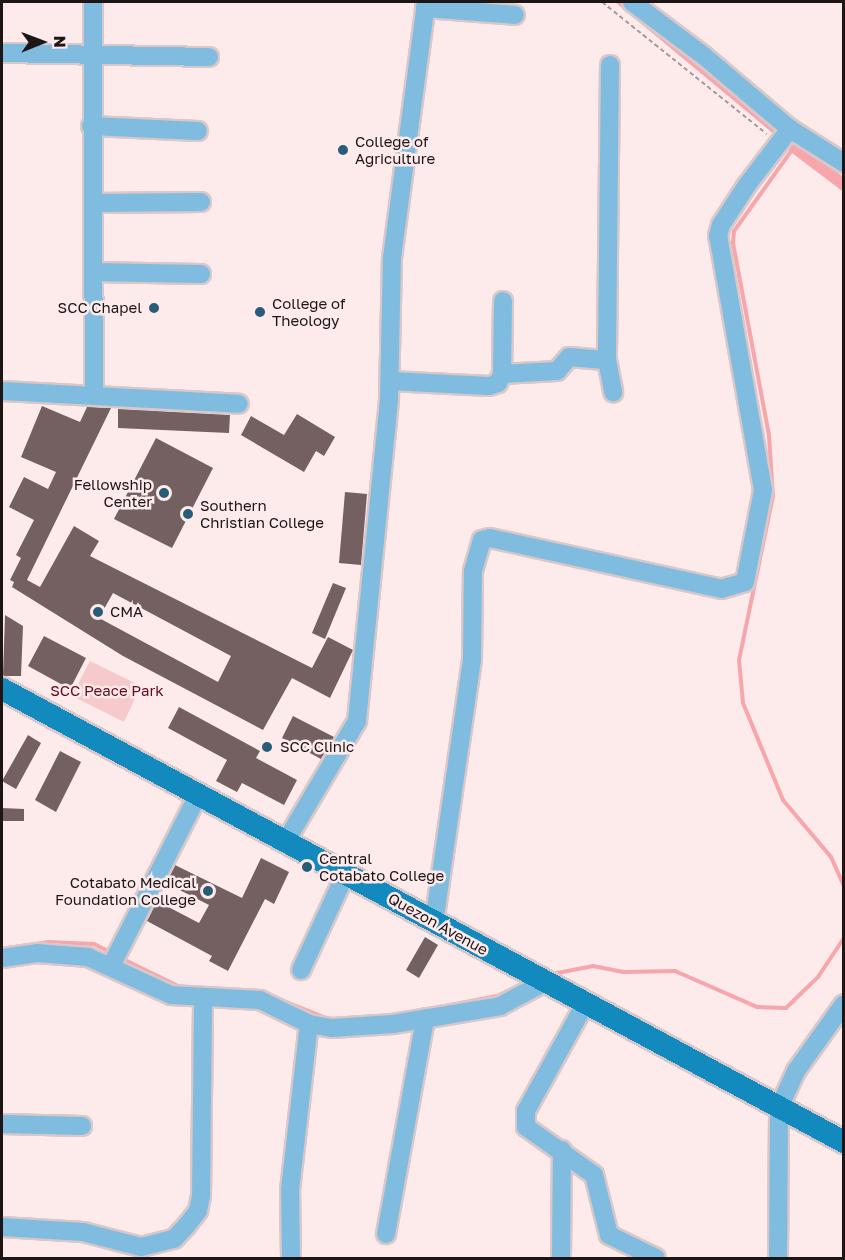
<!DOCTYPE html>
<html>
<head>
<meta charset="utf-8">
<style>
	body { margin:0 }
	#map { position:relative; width:845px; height:1260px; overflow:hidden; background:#fdeaeb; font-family:"Golos Text",sans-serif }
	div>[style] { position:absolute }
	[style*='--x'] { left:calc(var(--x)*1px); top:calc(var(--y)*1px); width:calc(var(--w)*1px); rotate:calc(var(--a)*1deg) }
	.green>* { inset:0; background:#f6cacd }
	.stream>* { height:4px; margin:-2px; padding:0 2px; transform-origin:2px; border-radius:2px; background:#f7a6ac }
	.canal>* { height:12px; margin:-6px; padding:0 6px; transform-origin:6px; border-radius:6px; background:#f7a6ac }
	.building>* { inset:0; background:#746061 }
	.path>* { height:2px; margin-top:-1px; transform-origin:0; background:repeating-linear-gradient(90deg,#a69798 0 4.5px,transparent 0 7.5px) }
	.roads { filter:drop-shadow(2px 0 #d9c8c9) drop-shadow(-2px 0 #d9c8c9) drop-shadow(0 2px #d9c8c9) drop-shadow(0 -2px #d9c8c9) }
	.minor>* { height:18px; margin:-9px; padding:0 9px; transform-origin:9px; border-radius:9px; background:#7fbce0 }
	.major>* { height:22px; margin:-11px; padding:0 11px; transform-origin:11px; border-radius:11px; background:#138abe }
	.dots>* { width:16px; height:16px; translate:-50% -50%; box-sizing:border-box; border:3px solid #fdeaeb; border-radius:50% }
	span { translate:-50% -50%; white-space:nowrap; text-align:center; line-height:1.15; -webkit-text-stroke:5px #fdeaeb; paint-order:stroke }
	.poi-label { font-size:15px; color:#1d1516 }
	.left { translate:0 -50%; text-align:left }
	.right { translate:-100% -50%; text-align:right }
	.park-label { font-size:15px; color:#640a21 }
	.street-label { font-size:15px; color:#1d1516 }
	.frame { position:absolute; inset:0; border:3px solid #1d1516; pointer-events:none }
	.north { position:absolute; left:12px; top:12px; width:60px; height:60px; -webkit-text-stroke:4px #fdeaeb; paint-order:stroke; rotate:89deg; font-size:16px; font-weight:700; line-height:24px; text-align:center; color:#1d1516 }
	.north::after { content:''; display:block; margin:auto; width:21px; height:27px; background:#1d1516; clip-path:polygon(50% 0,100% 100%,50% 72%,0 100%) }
</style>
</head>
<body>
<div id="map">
	<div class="green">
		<i style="clip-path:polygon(90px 661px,141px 686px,124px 722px,72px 696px)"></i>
	</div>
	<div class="stream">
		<i style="--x:618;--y:2;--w:208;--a:39.7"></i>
		<i style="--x:787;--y:141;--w:9;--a:41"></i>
		<i style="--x:794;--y:147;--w:103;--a:125.5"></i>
		<i style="--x:734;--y:231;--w:12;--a:95"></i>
		<i style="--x:733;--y:243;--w:196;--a:79.4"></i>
		<i style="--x:769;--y:436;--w:60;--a:86.2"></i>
		<i style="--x:773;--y:496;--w:167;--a:101.7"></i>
		<i style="--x:739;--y:660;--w:43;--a:84.7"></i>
		<i style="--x:743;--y:703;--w:105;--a:67.6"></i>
		<i style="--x:783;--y:800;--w:75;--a:49.9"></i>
		<i style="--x:831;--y:857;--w:32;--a:66"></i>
		<i style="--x:2;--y:949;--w:47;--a:-8.7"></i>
		<i style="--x:48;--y:942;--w:46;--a:2.5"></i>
		<i style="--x:94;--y:944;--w:20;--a:27"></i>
		<i style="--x:121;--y:958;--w:68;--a:26.2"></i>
		<i style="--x:552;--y:974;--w:42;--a:-11"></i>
		<i style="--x:593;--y:966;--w:31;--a:11"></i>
		<i style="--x:623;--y:972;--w:52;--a:-1.1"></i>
		<i style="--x:675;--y:971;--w:90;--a:23.7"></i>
		<i style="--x:757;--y:1007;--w:29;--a:2"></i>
		<i style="--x:786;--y:1008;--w:45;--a:-44.1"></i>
		<i style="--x:818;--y:977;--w:47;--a:-56.3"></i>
		<i style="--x:222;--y:989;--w:22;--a:3"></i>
		<i style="--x:264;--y:993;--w:67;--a:22"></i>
		<i style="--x:440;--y:1007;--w:58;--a:-10.9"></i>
		<i style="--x:497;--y:996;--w:33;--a:-25"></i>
	</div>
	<div class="canal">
		<i style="--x:794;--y:147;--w:63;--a:37.2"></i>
	</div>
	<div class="building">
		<i style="clip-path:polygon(evenodd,42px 406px,80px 422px,87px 407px,111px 408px,27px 580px,40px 587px,74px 526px,99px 541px,90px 556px,312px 668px,328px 637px,353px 650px,330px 698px,292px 678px,263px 730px,123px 656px,12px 587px,14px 582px,10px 580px,21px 558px,16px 555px,34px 520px,9px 507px,24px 477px,48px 489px,56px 472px,21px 457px,42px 406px,113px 593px,231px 656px,218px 682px,99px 618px,113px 593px)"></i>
		<i style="clip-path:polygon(118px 409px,230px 415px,229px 433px,118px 428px)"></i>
		<i style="clip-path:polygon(297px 414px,335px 437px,324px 456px,316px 451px,304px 472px,241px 435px,251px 416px,284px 435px)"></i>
		<i style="clip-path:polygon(156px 438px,213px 468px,172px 548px,114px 519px)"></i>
		<i style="clip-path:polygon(345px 492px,367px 494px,361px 565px,339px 563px)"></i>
		<i style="clip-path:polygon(333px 583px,346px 588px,325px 639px,312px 633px)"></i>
		<i style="clip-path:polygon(5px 615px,23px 626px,21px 676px,3px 676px)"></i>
		<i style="clip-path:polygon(44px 636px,86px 658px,70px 689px,28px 666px)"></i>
		<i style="clip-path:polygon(179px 707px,260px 751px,256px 758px,297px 780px,284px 805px,242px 783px,237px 792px,216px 781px,227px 760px,168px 728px)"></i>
		<i style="clip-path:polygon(293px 716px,334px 737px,321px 759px,282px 738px)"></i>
		<i style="clip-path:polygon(28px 735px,41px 743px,16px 789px,2px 781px)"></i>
		<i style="clip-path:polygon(60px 751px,81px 762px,56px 812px,35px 800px)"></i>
		<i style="clip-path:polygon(2px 808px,24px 809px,24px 821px,2px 821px)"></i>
		<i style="clip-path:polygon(261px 858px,289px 872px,274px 904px,265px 899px,228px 971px,209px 961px,212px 956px,147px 921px,157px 901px,199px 923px,209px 905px,166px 883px,175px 865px,242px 898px)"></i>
		<i style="clip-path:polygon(425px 937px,438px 945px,419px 978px,406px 970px)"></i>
	</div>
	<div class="path">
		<i style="--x:602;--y:2;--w:211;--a:38.7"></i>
	</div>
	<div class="roads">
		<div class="minor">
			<i style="--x:93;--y:2;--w:392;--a:89.9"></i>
			<i style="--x:632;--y:2;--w:90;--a:36.9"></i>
			<i style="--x:704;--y:56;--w:113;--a:40.3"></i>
			<i style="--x:790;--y:129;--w:64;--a:32.2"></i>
			<i style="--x:425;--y:8;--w:90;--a:4.4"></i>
			<i style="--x:2;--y:53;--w:207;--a:1.1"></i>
			<i style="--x:610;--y:65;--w:295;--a:90.6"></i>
			<i style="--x:607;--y:360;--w:33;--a:79"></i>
			<i style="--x:91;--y:126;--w:107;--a:2.7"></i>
			<i style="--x:93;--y:203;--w:108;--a:-0.5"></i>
			<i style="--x:93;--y:272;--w:108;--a:1.1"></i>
			<i style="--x:502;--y:374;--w:55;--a:-3.1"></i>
			<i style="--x:557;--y:371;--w:18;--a:-49"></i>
			<i style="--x:569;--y:357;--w:38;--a:5"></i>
			<i style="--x:390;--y:381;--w:99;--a:2.9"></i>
			<i style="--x:489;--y:386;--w:9;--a:-18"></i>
			<i style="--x:498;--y:383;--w:10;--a:-66"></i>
			<i style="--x:502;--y:374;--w:73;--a:-89.2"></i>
			<i style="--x:2;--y:391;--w:237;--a:3.1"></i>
			<i style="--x:286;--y:841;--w:139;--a:-59.4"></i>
			<i style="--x:357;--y:721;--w:323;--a:-84.3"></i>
			<i style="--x:389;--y:400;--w:142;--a:-88.8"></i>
			<i style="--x:392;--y:258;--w:258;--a:-82.4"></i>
			<i style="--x:434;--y:923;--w:266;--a:-81.8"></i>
			<i style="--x:472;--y:660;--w:89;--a:-89.4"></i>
			<i style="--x:473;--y:571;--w:32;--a:-74"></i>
			<i style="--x:482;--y:540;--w:8;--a:-14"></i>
			<i style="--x:490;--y:538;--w:237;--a:12.4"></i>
			<i style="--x:721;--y:589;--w:25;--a:-16"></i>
			<i style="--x:745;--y:582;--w:94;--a:-78.9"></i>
			<i style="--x:763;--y:490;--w:258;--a:-100"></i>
			<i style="--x:718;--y:236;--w:11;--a:-75"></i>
			<i style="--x:721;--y:225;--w:48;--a:-57"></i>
			<i style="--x:747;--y:185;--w:71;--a:-52.5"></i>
			<i style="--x:2;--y:958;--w:35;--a:-8"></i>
			<i style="--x:37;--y:953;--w:51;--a:4.5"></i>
			<i style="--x:88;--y:957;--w:91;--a:24.6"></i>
			<i style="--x:171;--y:995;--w:89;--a:3.2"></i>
			<i style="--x:260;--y:1000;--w:55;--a:26.1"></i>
			<i style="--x:309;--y:1024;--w:23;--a:10"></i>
			<i style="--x:332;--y:1028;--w:61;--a:-3.8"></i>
			<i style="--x:393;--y:1024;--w:109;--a:-9.5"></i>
			<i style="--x:500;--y:1006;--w:51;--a:-28.1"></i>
			<i style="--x:111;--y:966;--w:194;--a:-63"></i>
			<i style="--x:301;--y:970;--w:107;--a:-65.1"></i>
			<i style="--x:585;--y:1004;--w:122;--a:118.9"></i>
			<i style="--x:526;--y:1111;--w:16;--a:90"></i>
			<i style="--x:526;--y:1127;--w:83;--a:35.2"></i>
			<i style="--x:594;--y:1175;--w:62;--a:76"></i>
			<i style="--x:609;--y:1235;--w:52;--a:26.1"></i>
			<i style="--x:2;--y:1124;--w:80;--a:1.4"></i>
			<i style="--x:2;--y:1227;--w:81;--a:3.5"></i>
			<i style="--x:83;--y:1232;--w:60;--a:14.5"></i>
			<i style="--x:141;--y:1247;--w:34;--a:-14"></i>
			<i style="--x:174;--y:1239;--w:19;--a:-47"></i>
			<i style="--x:187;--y:1225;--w:18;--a:-52"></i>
			<i style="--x:198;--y:1211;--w:15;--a:-79"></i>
			<i style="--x:201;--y:1196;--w:197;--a:-89.4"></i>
			<i style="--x:386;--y:1234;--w:219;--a:-79.7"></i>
			<i style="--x:291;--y:1258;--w:68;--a:-90.8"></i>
			<i style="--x:290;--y:1190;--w:167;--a:-83.5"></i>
			<i style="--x:561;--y:1258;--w:108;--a:-89.5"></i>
			<i style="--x:778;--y:1258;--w:150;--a:-89.6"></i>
			<i style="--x:779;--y:1108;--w:41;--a:-65.3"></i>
			<i style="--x:796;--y:1071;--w:82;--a:-54.4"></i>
		</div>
		<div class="major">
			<i style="--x:2;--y:689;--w:956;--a:28.28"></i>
		</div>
	</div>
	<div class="dots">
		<i style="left:343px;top:150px;background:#285c79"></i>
		<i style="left:154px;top:308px;background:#285c79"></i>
		<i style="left:260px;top:312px;background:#285c79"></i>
		<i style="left:164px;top:493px;background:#285c79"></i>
		<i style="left:188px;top:514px;background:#285c79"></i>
		<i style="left:98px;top:612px;background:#285c79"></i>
		<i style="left:267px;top:747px;background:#285c79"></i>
		<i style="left:307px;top:867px;background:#285c79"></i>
		<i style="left:208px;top:891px;background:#285c79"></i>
	</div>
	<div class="poi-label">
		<span class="left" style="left:355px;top:150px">College of<br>Agriculture</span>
		<span class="left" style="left:272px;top:312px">College of<br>Theology</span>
		<span class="right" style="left:142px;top:308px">SCC Chapel</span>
		<span class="right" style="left:152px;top:493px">Fellowship<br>Center</span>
		<span class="left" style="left:200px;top:514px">Southern<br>Christian College</span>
		<span class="left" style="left:110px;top:612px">CMA</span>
		<span class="left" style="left:280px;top:747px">SCC Clinic</span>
		<span class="left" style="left:319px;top:867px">Central<br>Cotabato College</span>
		<span class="right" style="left:196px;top:891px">Cotabato Medical<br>Foundation College</span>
	</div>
	<div class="park-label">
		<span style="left:107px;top:691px">SCC Peace Park</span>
	</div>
	<div class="street-label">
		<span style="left:438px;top:924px;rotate:29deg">Quezon Avenue</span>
	</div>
	<div class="frame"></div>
	<div class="north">N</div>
</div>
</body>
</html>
